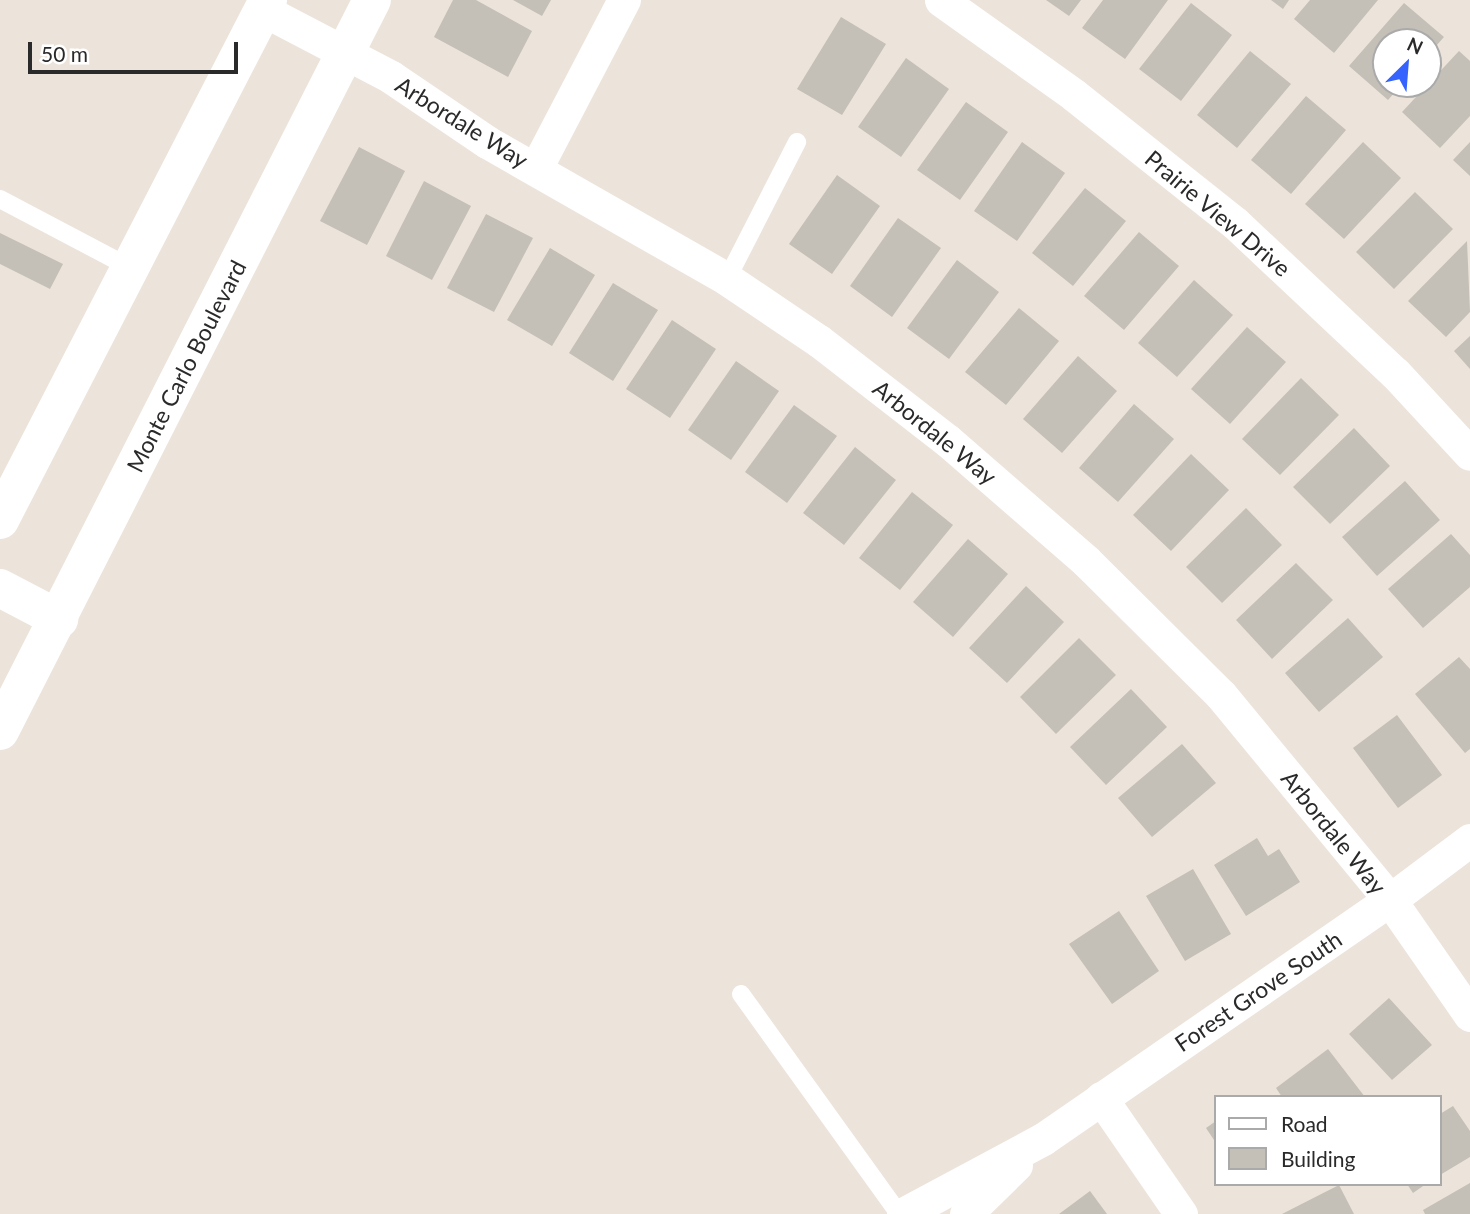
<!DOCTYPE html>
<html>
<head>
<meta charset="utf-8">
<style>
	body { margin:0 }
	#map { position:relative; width:1470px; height:1214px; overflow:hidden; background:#ece4db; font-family:Lato,sans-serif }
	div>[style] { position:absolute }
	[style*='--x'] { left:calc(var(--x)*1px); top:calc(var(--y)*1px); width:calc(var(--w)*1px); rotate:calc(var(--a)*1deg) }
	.building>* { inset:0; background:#c4bfb7 }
	.lane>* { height:18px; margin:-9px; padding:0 9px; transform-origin:9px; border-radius:9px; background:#fff }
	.street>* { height:33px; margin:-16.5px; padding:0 16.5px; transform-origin:16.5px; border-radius:16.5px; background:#fff }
	.secondary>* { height:38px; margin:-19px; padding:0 19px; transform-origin:19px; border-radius:19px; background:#fff }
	span { translate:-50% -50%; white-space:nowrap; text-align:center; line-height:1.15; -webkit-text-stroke:5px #fff; paint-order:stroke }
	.street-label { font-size:23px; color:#2a2a2a }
	.legend { position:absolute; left:1214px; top:1095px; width:228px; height:91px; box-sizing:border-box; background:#fff; border:2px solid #aaa; margin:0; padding:9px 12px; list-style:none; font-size:21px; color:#2a2a2a }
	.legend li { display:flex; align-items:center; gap:14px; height:35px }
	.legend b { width:35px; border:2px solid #aaa }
	.north { position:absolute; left:1372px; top:28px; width:70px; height:70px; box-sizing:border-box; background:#fff; border:2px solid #aaa; border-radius:50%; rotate:25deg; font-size:19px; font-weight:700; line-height:28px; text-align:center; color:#2a2a2a }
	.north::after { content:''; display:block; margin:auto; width:24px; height:32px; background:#3663fe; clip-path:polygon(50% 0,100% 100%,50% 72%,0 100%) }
	.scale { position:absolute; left:28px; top:42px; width:210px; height:32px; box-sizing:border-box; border:4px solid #2a2a2a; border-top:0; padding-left:9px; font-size:21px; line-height:24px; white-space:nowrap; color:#2a2a2a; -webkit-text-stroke:5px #fff; paint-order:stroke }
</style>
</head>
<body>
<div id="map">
	<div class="building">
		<i style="clip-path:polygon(453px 0,476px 0,532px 31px,508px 77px,434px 37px)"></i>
		<i style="clip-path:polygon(513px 0,551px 0,542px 16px)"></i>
		<i style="clip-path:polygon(1046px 0,1081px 0,1069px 16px)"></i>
		<i style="clip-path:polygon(1103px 0,1168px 0,1125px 59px,1082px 28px)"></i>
		<i style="clip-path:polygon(1271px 0,1289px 0,1283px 9px)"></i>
		<i style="clip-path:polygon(1310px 0,1378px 0,1334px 53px,1294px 19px)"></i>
		<i style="clip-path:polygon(1191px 3px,1232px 35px,1181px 101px,1139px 69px)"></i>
		<i style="clip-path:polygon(1404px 3px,1444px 37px,1428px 55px,1428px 42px,1386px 42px,1386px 84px,1402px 84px,1388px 100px,1349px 66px)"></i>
		<i style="clip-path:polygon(841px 17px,886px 44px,842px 115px,797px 89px)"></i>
		<i style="clip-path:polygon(1250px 51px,1291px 84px,1237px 148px,1197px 115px)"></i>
		<i style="clip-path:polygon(1459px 51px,1470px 61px,1470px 116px,1440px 148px,1402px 112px)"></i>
		<i style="clip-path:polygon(906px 58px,949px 89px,901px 157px,858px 127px)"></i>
		<i style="clip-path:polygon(1306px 96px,1346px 130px,1291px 194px,1251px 160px)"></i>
		<i style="clip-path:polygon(966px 102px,1008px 132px,960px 200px,917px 170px)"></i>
		<i style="clip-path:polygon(1022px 142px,1065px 173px,1017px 241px,974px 211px)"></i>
		<i style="clip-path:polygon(1363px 142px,1401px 178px,1344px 239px,1305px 204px)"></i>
		<i style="clip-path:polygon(1470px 142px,1470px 176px,1453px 160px)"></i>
		<i style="clip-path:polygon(359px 147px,405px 171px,367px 245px,320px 221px)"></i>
		<i style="clip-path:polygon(837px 175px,880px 206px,832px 274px,789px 244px)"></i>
		<i style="clip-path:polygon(424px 181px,471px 206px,432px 280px,386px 256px)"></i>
		<i style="clip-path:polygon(1085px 188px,1126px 221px,1073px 286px,1032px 253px)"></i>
		<i style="clip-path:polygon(1415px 192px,1453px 229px,1394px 289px,1356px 252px)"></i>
		<i style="clip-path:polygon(486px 214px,533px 238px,494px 312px,447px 288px)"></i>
		<i style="clip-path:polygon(898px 218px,941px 248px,892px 317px,850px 286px)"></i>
		<i style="clip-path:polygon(1139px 232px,1179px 266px,1124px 330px,1084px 296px)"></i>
		<i style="clip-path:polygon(0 233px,63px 264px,50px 289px,0 264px)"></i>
		<i style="clip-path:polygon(1467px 241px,1470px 312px,1446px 337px,1408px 301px)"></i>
		<i style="clip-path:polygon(550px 248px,595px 275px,552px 346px,507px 320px)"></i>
		<i style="clip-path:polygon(957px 260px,999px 292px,949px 359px,907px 328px)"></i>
		<i style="clip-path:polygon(1194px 280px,1233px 315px,1177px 377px,1138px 343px)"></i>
		<i style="clip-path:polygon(613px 283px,658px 310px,613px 381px,569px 353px)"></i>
		<i style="clip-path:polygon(1019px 308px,1059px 341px,1006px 405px,965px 372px)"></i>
		<i style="clip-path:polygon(672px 320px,716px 349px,670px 418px,626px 389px)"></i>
		<i style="clip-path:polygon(1247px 327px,1286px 362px,1230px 424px,1191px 389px)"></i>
		<i style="clip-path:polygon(1470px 336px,1470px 369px,1454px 351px)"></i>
		<i style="clip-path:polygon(1078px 356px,1117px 391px,1062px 453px,1023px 419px)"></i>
		<i style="clip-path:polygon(736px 361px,779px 391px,731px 460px,688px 430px)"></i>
		<i style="clip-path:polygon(1301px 378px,1339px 415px,1280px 475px,1242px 439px)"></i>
		<i style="clip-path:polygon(1134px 404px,1174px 439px,1118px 502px,1079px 468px)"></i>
		<i style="clip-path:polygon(794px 405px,837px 436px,787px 503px,745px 472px)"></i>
		<i style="clip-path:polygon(1354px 428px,1390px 466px,1330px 524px,1293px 487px)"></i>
		<i style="clip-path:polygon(855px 447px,896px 480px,844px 545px,803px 513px)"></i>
		<i style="clip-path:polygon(1191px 454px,1229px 490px,1171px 551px,1133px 515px)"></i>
		<i style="clip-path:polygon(1405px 481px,1440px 520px,1377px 576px,1342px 537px)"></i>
		<i style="clip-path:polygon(912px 492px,953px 525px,900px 590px,859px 558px)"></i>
		<i style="clip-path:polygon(1246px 508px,1282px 545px,1222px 603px,1186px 567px)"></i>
		<i style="clip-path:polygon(1451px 534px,1470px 555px,1470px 587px,1423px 628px,1388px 589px)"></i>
		<i style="clip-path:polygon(968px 539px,1008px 574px,953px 637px,913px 602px)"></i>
		<i style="clip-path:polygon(1296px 563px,1333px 600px,1272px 659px,1236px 620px)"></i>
		<i style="clip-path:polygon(1026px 586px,1064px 622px,1007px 683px,969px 648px)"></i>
		<i style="clip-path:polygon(1348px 618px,1383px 657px,1319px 712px,1285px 673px)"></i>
		<i style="clip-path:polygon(1079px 638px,1116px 675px,1056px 734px,1020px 697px)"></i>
		<i style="clip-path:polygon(1459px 657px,1470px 669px,1470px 749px,1465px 753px,1415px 694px)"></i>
		<i style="clip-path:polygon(1131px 689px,1167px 727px,1106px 785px,1070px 747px)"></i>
		<i style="clip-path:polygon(1397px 715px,1442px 775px,1398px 808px,1353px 748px)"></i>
		<i style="clip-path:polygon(1182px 744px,1216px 783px,1152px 837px,1118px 798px)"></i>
		<i style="clip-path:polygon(1257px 838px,1268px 856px,1279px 849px,1300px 882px,1246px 916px,1214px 865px)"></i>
		<i style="clip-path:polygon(1193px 869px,1231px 934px,1185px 961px,1146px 896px)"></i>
		<i style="clip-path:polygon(1119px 911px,1159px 971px,1112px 1004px,1069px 944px)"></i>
		<i style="clip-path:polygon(1389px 998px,1432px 1045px,1392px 1080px,1349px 1034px)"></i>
		<i style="clip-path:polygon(1328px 1049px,1365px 1097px,1282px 1097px,1276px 1088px)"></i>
		<i style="clip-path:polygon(1453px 1106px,1470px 1131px,1470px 1157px,1440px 1175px,1440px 1114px)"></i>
		<i style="clip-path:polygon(1216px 1121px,1216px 1143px,1206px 1128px)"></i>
		<i style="clip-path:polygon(1470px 1183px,1470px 1214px,1425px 1214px,1423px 1210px)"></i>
		<i style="clip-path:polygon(1407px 1184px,1426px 1184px,1413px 1193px)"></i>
		<i style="clip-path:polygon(1339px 1185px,1354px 1214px,1282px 1214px)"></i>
		<i style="clip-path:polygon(1090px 1191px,1107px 1214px,1059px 1214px)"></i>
	</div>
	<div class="lane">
		<i style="--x:0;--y:199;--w:148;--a:27.8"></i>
		<i style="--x:727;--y:279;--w:154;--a:-62.9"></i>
		<i style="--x:741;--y:994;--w:271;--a:54.3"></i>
	</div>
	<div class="street">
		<i style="--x:941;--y:0;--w:163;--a:35.5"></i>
		<i style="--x:1074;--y:95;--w:206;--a:38.5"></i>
		<i style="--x:1235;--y:223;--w:219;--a:43.2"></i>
		<i style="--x:1395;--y:373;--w:110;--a:47.2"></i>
		<i style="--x:263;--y:10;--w:144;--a:27.6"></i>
		<i style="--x:391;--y:77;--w:116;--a:34.1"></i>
		<i style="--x:487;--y:142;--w:276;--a:29.7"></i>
		<i style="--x:727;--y:279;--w:111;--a:34"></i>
		<i style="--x:819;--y:341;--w:163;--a:37.8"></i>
		<i style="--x:948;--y:441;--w:183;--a:41"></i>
		<i style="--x:1086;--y:561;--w:190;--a:44.8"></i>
		<i style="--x:1221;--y:695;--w:266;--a:50.5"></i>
		<i style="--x:1390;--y:900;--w:140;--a:55.2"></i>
		<i style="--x:536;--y:168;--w:190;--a:-62.4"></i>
		<i style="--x:1101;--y:1098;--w:141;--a:55.4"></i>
		<i style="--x:903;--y:1214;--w:159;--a:-28.2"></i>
		<i style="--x:1043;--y:1139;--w:421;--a:-34.6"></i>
		<i style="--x:1390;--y:900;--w:100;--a:-36.9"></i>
		<i style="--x:966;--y:1214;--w:70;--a:-44.4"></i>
	</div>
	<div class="secondary">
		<i style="--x:0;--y:520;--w:585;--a:-62.73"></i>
		<i style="--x:0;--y:588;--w:67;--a:27.7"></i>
		<i style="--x:0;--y:731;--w:820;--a:-63.03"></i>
	</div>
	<div class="street-label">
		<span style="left:462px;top:122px;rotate:32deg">Arbordale Way</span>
		<span style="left:1218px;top:213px;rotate:40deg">Prairie View Drive</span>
		<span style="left:186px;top:366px;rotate:-63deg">Monte Carlo Boulevard</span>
		<span style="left:935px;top:432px;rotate:39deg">Arbordale Way</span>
		<span style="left:1334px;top:832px;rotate:51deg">Arbordale Way</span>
		<span style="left:1258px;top:991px;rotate:-34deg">Forest Grove South</span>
	</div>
	<ul class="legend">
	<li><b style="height:9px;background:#fff"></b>Road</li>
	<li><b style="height:19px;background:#c4bfb7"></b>Building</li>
	</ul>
	<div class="north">N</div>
	<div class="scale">50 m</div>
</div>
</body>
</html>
